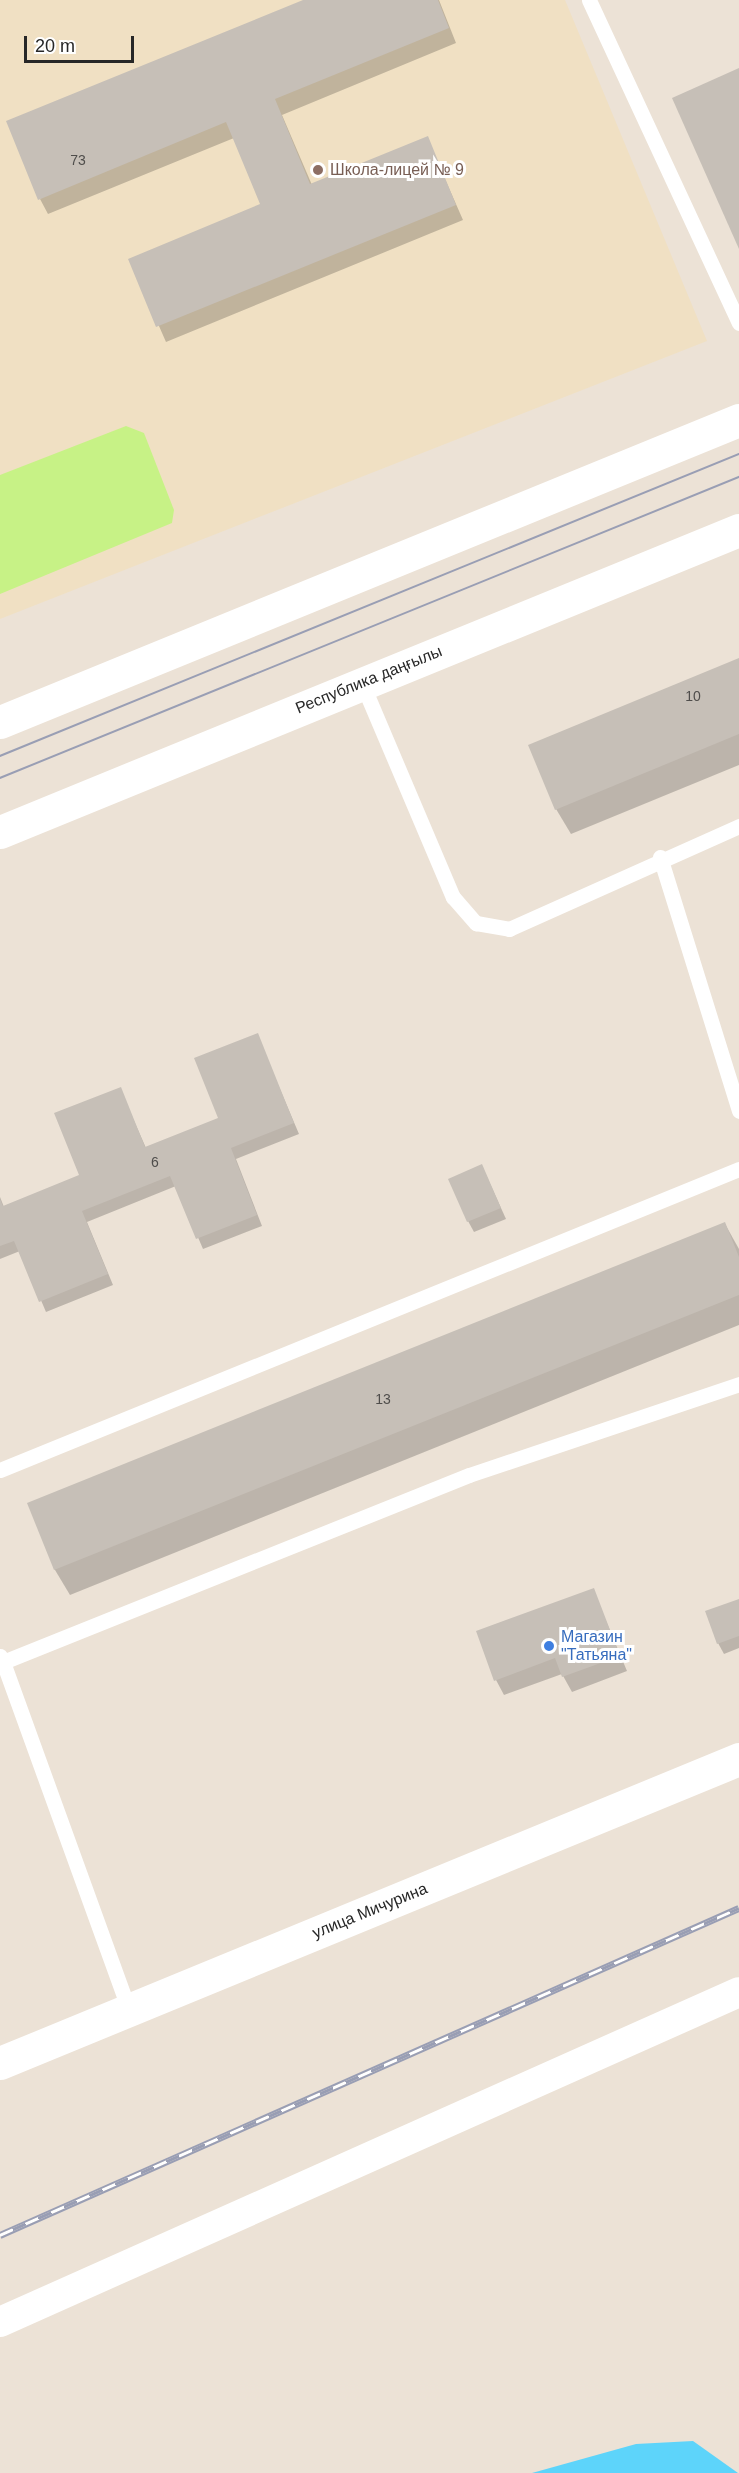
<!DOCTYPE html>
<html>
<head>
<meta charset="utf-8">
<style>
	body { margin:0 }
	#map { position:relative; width:739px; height:2473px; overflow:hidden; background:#ece2d6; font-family:Arial,sans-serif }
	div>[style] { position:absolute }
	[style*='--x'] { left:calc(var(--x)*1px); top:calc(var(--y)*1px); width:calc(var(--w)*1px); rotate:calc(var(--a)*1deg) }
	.education>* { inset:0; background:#f0e0c3 }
	.pitch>* { inset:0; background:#c7f286 }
	.water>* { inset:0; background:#5dd4fa }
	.shadow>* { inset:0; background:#0003 }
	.building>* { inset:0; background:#c6bfb7 }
	.lane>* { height:15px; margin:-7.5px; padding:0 7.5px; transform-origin:7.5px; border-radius:7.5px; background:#fff }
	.street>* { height:30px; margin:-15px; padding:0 15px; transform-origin:15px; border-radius:15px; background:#fff }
	.secondary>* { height:33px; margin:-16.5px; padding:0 16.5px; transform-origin:16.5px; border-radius:16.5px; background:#fff }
	.tram>* { height:1.5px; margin:-0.75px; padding:0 0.75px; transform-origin:0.75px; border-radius:0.75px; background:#999eb4 }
	.rail>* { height:7px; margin-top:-3.5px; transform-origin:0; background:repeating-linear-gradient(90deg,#fff 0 14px,#999eb4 0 28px); box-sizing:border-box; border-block:2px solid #999eb4 }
	.dots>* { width:16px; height:16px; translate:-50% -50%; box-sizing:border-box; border:3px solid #fff; border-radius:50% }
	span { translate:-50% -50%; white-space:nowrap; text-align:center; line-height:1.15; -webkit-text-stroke:6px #fff; paint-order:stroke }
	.number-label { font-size:14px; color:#4f4d4b }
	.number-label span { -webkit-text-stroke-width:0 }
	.education-label { font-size:16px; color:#785e54 }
	.left { translate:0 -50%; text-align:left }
	.street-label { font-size:16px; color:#272727 }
	.shop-label { font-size:16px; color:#366cbe }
	.scale { position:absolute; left:24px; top:36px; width:110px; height:27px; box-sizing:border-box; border:3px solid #272727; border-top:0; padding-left:8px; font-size:18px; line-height:21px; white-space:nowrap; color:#272727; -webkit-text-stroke:4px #fff; paint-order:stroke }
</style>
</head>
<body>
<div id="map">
	<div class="education">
		<i style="clip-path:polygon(0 0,565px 0,707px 341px,0 619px)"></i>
	</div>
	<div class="pitch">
		<i style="clip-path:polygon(126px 426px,144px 433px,174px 510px,172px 523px,0 594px,0 475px)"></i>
	</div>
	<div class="water">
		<i style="clip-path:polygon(693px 2441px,738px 2473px,532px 2473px,636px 2444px)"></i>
	</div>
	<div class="shadow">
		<i style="clip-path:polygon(307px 0,439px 0,456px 43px,282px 115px,312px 185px,427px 138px,463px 220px,166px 342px,130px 260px,262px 205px,234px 138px,48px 214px,40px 199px)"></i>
		<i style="clip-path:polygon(739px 660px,739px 765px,571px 834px,556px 809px)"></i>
		<i style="clip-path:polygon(257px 1035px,299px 1134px,236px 1159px,262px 1226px,203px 1249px,176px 1186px,87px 1222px,113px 1285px,46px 1312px,20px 1251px,0 1259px,0 1197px,4px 1207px,81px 1176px,120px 1089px,146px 1148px,220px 1118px)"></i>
		<i style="clip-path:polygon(482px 1166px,506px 1219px,474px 1232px,468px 1221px)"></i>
		<i style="clip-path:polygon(725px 1224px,739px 1249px,739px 1325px,70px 1595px,55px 1570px,29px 1504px)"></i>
		<i style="clip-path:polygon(593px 1590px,627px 1671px,572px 1692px,562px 1674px,504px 1695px,496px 1680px)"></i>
		<i style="clip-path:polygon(739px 1600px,739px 1648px,724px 1654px,718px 1643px)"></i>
	</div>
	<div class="building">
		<i style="clip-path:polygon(303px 0,438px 0,449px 28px,275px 99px,310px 184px,428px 136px,456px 205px,156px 327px,128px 259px,260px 204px,226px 122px,38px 200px,6px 121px)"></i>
		<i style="clip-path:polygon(739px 68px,739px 249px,672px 98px)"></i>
		<i style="clip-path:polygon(739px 658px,739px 734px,555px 810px,528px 745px)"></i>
		<i style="clip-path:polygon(258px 1033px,294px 1123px,231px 1148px,257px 1215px,196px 1239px,170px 1176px,82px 1211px,108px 1274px,39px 1302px,14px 1241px,0 1246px,0 1199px,3px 1206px,79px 1175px,54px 1113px,121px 1087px,145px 1147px,218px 1118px,194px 1058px)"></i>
		<i style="clip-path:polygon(482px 1164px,501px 1208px,467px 1222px,448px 1179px)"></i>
		<i style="clip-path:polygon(725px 1222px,739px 1257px,739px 1295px,54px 1570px,27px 1503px)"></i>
		<i style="clip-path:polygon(594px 1588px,620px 1656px,562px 1677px,555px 1658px,494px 1681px,476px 1631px)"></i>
		<i style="clip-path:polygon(739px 1599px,739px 1636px,717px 1644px,705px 1611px)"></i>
	</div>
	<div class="lane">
		<i style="--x:589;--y:0;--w:356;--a:65.1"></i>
		<i style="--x:362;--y:683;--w:233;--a:67"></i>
		<i style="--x:453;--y:897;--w:35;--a:49"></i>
		<i style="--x:476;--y:923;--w:34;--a:10"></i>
		<i style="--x:509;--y:929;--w:252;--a:-24.1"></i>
		<i style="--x:660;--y:857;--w:266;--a:72.7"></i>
		<i style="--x:0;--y:1470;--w:798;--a:-22.16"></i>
		<i style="--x:0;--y:1656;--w:7;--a:63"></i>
		<i style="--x:3;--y:1662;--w:502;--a:-21.86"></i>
		<i style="--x:469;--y:1475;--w:285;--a:-18.6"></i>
		<i style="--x:3;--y:1662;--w:370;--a:70.1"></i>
	</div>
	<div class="street">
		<i style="--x:0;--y:2322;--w:809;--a:-24.06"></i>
	</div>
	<div class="secondary">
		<i style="--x:0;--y:722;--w:798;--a:-22.23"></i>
		<i style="--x:0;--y:832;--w:798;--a:-22.23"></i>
		<i style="--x:0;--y:2063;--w:799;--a:-22.36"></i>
	</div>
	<div class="tram">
		<i style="--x:0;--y:756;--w:798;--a:-22.23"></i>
		<i style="--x:0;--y:778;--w:798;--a:-22.16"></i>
	</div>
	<div class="rail">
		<i style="--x:0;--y:2235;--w:808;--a:-23.87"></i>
	</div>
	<div class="dots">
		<i style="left:318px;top:170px;background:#8d6e63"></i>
		<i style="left:549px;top:1646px;background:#3f7fe0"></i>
	</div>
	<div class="number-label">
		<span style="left:78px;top:160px">73</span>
		<span style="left:693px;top:696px">10</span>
		<span style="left:155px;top:1162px">6</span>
		<span style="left:383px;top:1399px">13</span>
	</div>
	<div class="education-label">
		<span class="left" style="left:330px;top:170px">Школа-лицей № 9</span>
	</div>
	<div class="street-label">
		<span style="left:369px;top:680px;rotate:-22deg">Республика даңғылы</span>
		<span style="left:370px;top:1911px;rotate:-22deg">улица Мичурина</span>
	</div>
	<div class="shop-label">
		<span class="left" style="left:561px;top:1646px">Магазин<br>"Татьяна"</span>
	</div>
	<div class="scale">20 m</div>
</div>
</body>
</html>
